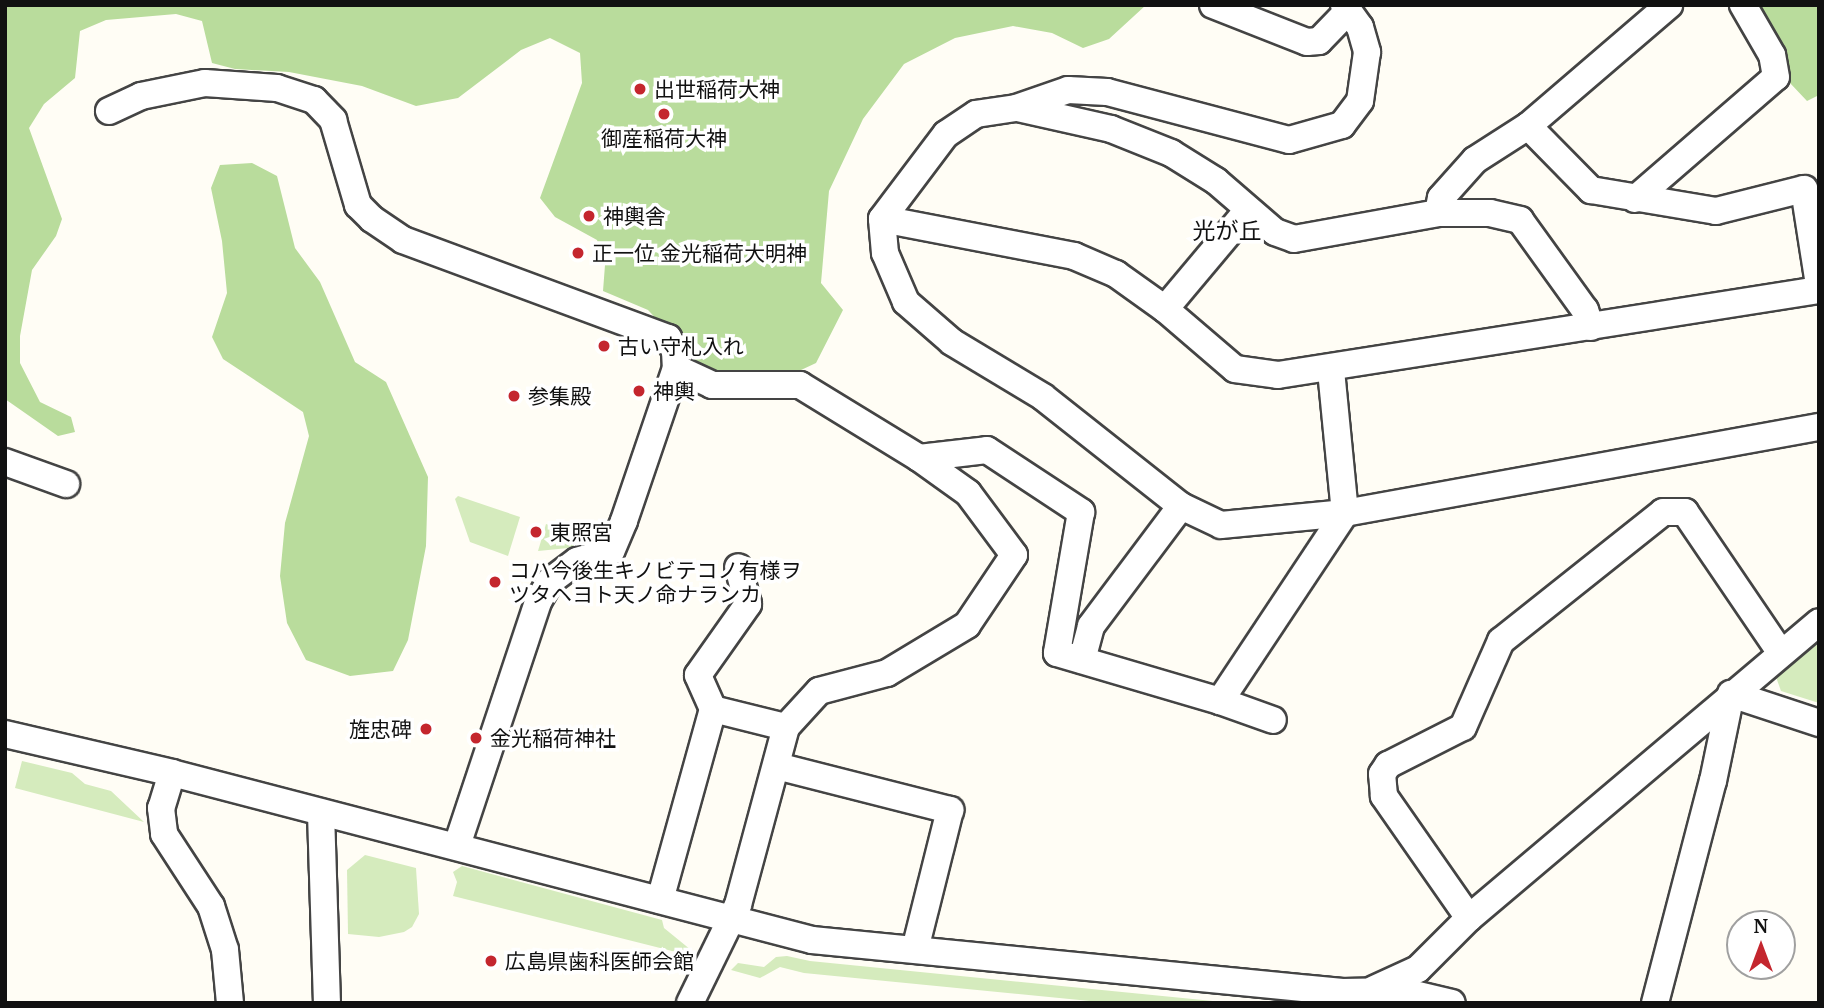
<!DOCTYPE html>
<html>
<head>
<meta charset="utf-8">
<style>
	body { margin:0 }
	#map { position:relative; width:1824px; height:1008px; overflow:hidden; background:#fffdf5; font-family:"PT Serif","Noto Sans JP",serif }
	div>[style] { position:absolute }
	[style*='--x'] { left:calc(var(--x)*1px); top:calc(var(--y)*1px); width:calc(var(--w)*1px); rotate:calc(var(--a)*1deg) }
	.green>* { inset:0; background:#d5ebbd }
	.forest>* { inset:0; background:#b9dc9c }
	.roads { filter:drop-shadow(2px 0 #444) drop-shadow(-2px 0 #444) drop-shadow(0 2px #444) drop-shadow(0 -2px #444) }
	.minor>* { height:26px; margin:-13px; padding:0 13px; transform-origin:13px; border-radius:13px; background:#fff }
	.dots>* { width:19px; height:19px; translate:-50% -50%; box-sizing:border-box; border:4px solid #fff; border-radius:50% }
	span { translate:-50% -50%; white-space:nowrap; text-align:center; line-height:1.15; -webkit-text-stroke:7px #fff; paint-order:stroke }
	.poi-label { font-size:21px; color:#111 }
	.left { translate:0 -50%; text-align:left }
	.right { translate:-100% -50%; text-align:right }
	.neighbourhood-label { font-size:23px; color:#111 }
	.frame { position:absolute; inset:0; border:7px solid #111; pointer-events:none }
	.north { position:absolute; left:1726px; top:910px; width:70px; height:70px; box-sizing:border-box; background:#fff; border:2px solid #a0a0a0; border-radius:50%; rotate:0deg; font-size:19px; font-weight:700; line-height:28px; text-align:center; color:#111 }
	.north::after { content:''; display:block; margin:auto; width:24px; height:32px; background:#c4262e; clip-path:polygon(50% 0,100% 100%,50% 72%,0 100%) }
</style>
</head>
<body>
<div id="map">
	<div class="green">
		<i style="clip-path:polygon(458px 496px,520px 517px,508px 556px,470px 542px,455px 499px)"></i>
		<i style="clip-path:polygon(546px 524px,600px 543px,599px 545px,538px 551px)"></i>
		<i style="clip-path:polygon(1819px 643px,1819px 703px,1781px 691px,1776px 677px)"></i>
		<i style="clip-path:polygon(22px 761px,72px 773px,85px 784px,111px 791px,144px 822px,15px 788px)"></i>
		<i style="clip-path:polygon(365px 855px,416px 868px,419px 914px,412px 927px,404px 932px,379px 937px,348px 934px,347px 870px)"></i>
		<i style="clip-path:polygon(462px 866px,662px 920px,664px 928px,691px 950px,688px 955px,453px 896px,457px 882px,453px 872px)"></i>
		<i style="clip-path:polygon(787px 956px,810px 961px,1233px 1003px,1110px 1003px,804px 973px,780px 967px,760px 978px,731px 970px,738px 963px,764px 967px,776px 957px)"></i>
	</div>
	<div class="forest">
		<i style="clip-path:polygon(5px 5px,1146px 5px,1109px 39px,1083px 48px,1052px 33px,1013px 26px,955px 38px,904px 64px,863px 119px,829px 191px,821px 283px,843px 310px,816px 363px,784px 378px,725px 377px,695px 365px,678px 342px,648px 310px,603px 291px,605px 265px,597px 240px,555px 217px,540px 198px,582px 83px,580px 53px,550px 38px,521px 50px,458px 98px,416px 106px,362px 86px,289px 72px,235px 69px,212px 63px,202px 21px,176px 14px,106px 20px,80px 31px,75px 78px,44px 104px,29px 128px,62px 219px,56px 236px,32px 270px,20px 336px,20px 363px,40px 402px,71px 417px,75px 432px,58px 436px,5px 399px)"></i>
		<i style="clip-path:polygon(1757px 5px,1819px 5px,1819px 95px,1807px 101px,1790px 83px,1784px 52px)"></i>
		<i style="clip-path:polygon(252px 163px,277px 176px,295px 248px,320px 282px,355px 362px,386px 382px,428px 477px,426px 546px,408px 640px,393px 671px,350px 676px,306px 660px,287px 623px,280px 576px,285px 523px,309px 436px,303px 412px,223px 359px,212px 337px,227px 293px,222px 241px,211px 188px,220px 165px)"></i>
	</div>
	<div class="roads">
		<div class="minor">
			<i style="--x:1213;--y:5;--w:101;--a:21.5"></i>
			<i style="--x:1307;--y:42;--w:12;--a:-5"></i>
			<i style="--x:1319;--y:41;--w:40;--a:-46"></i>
			<i style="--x:1344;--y:5;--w:27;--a:54"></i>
			<i style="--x:1360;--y:27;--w:26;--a:74"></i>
			<i style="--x:1367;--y:52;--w:49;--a:98.1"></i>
			<i style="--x:1360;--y:101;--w:30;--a:127"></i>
			<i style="--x:1342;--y:125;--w:55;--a:164.2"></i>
			<i style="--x:1289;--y:140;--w:188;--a:-165.2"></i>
			<i style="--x:1107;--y:92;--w:39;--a:-177"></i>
			<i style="--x:1068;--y:90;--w:55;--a:160.9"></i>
			<i style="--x:1016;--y:108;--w:40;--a:171.5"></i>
			<i style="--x:976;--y:114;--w:36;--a:146"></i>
			<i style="--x:946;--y:134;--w:106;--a:127"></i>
			<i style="--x:882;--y:219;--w:34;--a:85"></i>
			<i style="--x:885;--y:253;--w:53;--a:66.8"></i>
			<i style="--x:906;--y:302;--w:61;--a:41"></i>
			<i style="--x:952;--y:342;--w:106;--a:31.1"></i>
			<i style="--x:1043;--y:397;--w:176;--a:38.3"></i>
			<i style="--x:1181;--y:506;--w:44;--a:25.4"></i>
			<i style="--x:1221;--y:525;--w:125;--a:-5.5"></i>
			<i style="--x:1345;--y:513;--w:482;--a:-10.3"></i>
			<i style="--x:1018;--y:108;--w:95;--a:12.7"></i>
			<i style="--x:1111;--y:129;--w:65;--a:21.8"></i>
			<i style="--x:1171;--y:153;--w:53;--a:31.9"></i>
			<i style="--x:1216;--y:181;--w:78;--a:40.8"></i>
			<i style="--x:1275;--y:232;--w:20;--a:20"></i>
			<i style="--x:1294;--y:239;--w:146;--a:-10.2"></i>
			<i style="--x:1438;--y:213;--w:52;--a:0"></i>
			<i style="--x:1490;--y:213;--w:31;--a:13"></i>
			<i style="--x:1520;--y:220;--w:111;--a:54.2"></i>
			<i style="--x:1585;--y:310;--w:18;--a:71"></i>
			<i style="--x:109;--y:111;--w:35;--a:-25"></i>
			<i style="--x:141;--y:96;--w:65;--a:-11.5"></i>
			<i style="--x:205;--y:83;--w:72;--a:4"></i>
			<i style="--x:277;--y:88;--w:39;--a:18"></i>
			<i style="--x:314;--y:100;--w:28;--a:46"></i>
			<i style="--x:333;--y:120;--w:89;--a:73.6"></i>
			<i style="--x:358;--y:205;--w:20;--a:45"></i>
			<i style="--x:372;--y:219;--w:37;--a:34"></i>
			<i style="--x:403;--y:240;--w:283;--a:20.3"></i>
			<i style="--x:668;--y:338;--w:15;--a:62"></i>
			<i style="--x:675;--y:351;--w:17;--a:87"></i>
			<i style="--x:676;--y:368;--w:162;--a:108.8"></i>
			<i style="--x:624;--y:521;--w:33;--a:113"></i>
			<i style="--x:611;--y:551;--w:35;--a:164"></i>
			<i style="--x:577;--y:561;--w:34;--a:143"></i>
			<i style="--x:550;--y:581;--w:24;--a:120"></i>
			<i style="--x:538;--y:602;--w:257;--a:108.4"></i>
			<i style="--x:1528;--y:126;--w:90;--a:45.5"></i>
			<i style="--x:1591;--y:190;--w:127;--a:9.5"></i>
			<i style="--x:1716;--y:211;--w:91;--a:-14"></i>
			<i style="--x:1804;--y:189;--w:97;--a:81.1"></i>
			<i style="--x:1635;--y:199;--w:186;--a:-40.9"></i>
			<i style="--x:1776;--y:77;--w:22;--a:-100"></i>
			<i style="--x:1772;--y:55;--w:58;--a:-120.1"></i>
			<i style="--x:1438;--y:213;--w:15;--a:-79"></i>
			<i style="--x:1441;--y:198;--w:51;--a:-48.2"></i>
			<i style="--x:1475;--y:160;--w:63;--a:-32.7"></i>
			<i style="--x:1528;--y:126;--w:186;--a:-40.6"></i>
			<i style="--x:882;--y:219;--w:196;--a:10.9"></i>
			<i style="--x:1074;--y:256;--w:46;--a:23.2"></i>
			<i style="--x:1116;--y:274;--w:60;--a:35.5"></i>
			<i style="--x:1165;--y:309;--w:92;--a:40.6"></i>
			<i style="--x:1235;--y:369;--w:43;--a:7.9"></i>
			<i style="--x:1278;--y:375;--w:548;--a:-8.93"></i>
			<i style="--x:1165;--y:309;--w:129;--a:-50"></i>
			<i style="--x:676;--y:368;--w:40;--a:25"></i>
			<i style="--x:712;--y:385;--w:88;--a:0"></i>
			<i style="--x:800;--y:385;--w:140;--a:31.5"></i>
			<i style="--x:919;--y:458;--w:60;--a:35.5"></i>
			<i style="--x:968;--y:493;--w:77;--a:53.4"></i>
			<i style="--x:1014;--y:555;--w:84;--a:123.9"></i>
			<i style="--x:967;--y:625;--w:93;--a:149"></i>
			<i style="--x:887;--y:673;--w:70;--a:165.2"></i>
			<i style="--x:819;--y:691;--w:49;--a:132.5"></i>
			<i style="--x:786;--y:727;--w:184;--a:105.1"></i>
			<i style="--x:738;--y:905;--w:109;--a:116.1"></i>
			<i style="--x:919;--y:458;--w:68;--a:-6.7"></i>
			<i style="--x:987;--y:450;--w:113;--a:33.4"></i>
			<i style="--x:1081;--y:512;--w:143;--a:99.7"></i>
			<i style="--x:1057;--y:653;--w:170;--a:16.4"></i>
			<i style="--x:1220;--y:701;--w:56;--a:19.7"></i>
			<i style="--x:5;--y:462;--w:65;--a:19.8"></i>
			<i style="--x:1082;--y:660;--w:35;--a:-75"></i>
			<i style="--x:1091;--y:626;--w:150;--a:-53.1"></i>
			<i style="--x:1731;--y:694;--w:93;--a:18.2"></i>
			<i style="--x:1220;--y:701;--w:226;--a:-56.4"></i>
			<i style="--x:1345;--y:513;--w:145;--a:-95.6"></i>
			<i style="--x:713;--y:709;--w:75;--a:13.9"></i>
			<i style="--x:5;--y:734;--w:171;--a:13.1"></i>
			<i style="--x:172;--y:773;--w:661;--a:14.62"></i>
			<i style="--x:812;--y:940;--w:533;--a:5.6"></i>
			<i style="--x:1342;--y:992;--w:59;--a:-1"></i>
			<i style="--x:1401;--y:991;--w:52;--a:13.2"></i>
			<i style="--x:777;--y:766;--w:179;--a:14.3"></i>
			<i style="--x:950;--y:810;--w:143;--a:104.1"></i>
			<i style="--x:172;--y:773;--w:37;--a:107"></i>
			<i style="--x:161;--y:808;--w:26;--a:83"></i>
			<i style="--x:164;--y:834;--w:86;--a:56.9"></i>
			<i style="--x:211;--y:906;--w:46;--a:72.3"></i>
			<i style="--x:225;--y:950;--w:53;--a:84.6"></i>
			<i style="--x:321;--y:813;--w:190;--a:88.2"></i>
			<i style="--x:660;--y:900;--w:198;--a:-74.5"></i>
			<i style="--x:713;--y:709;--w:37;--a:-114"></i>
			<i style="--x:698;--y:675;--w:87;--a:-54.8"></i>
			<i style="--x:748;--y:604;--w:38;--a:-105"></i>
			<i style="--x:1469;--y:918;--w:149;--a:-124.9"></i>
			<i style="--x:1384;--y:796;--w:22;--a:-95"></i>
			<i style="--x:1382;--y:774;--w:11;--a:-56"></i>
			<i style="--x:1388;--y:765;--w:84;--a:-26.9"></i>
			<i style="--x:1463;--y:727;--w:94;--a:-66.2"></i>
			<i style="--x:1501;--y:641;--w:207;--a:-38.5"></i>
			<i style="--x:1663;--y:512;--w:22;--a:0"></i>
			<i style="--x:1685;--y:512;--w:169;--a:55.8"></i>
			<i style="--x:1374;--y:989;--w:48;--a:-24.4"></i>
			<i style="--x:1418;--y:969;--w:72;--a:-45"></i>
			<i style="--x:1469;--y:918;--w:458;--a:-40.2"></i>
			<i style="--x:1655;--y:1003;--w:229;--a:-75.4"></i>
			<i style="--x:1713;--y:781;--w:89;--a:-78.3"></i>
		</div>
	</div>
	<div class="dots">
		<i style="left:640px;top:89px;background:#c4262e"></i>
		<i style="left:664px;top:114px;background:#c4262e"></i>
		<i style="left:589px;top:216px;background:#c4262e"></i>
		<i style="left:578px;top:253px;background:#c4262e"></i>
		<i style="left:604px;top:346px;background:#c4262e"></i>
		<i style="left:639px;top:391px;background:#c4262e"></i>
		<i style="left:514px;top:396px;background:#c4262e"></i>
		<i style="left:536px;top:532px;background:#c4262e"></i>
		<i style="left:495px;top:582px;background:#c4262e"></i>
		<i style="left:426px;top:729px;background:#c4262e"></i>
		<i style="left:476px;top:738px;background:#c4262e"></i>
		<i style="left:491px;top:961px;background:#c4262e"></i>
	</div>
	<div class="poi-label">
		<span class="left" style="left:654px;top:89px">出世稲荷大神</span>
		<span style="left:664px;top:138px">御産稲荷大神</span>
		<span class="left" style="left:603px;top:216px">神輿舎</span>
		<span class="left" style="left:592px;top:253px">正一位 金光稲荷大明神</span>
		<span class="left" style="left:618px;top:346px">古い守札入れ</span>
		<span class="left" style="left:653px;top:391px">神輿</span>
		<span class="left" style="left:528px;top:396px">参集殿</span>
		<span class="left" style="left:550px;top:532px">東照宮</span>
		<span class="left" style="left:509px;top:582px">コハ今後生キノビテコノ有様ヲ<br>ツタヘヨト天ノ命ナランカ</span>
		<span class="right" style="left:412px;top:729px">旌忠碑</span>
		<span class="left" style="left:490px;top:738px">金光稲荷神社</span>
		<span class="left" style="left:505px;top:961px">広島県歯科医師会館</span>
	</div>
	<div class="neighbourhood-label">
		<span style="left:1227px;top:231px">光が丘</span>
	</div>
	<div class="frame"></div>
	<div class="north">N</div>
</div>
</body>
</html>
